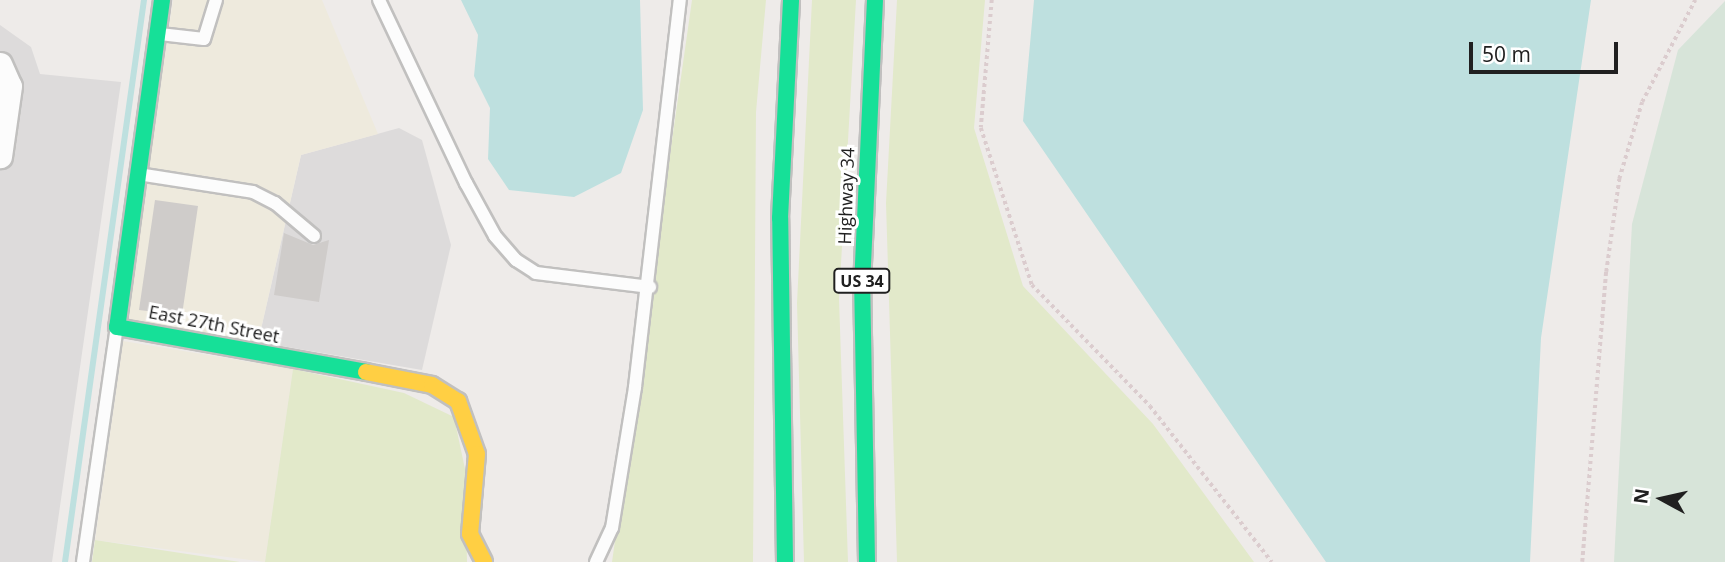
<!DOCTYPE html>
<html>
<head>
<meta charset="utf-8">
<style>
	body { margin:0 }
	#map { position:relative; width:1725px; height:562px; overflow:hidden; background:#eeebe9; font-family:"Open Sans",sans-serif }
	div>[style] { position:absolute }
	[style*='--x'] { left:calc(var(--x)*1px); top:calc(var(--y)*1px); width:calc(var(--w)*1px); rotate:calc(var(--a)*1deg) }
	.residential>* { inset:0; background:#dddbdb }
	.farmland>* { inset:0; background:#eeeadd }
	.grass>* { inset:0; background:#e2e9ca }
	.wetland>* { inset:0; background:#d7e4d9 }
	.water>* { inset:0; background:#bee0df }
	.stream>* { height:6px; margin:-3px; padding:0 3px; transform-origin:3px; border-radius:3px; background:#bee0df }
	.building>* { inset:0; background:#cfccca }
	.path>* { height:3.5px; margin-top:-1.75px; transform-origin:0; background:repeating-linear-gradient(90deg,#dbccce 0 3.5px,transparent 0 7px) }
	.roads { filter:drop-shadow(2px 0 #c1c0bf) drop-shadow(-2px 0 #c1c0bf) drop-shadow(0 2px #c1c0bf) drop-shadow(0 -2px #c1c0bf) }
	.lane>* { height:12px; margin:-6px; padding:0 6px; transform-origin:6px; border-radius:6px; background:#fcfcfc }
	.street>* { height:23px; margin:-11.5px; padding:0 11.5px; transform-origin:11.5px; border-radius:11.5px; background:#fcfcfc }
	.fast>* { height:16px; margin:-8px; padding:0 8px; transform-origin:8px; border-radius:8px; background:#16e098 }
	.slow>* { height:16px; margin:-8px; padding:0 8px; transform-origin:8px; border-radius:8px; background:#ffcf43 }
	span { translate:-50% -50%; white-space:nowrap; text-align:center; line-height:1.15; -webkit-text-stroke:6px #fff; paint-order:stroke }
	.shield-label span { padding:2px 5px; background:#fff; border:2px solid; border-radius:5px; -webkit-text-stroke-width:0 }
	.shield-label { font-size:16px; color:#202020; font-weight:700 }
	.street-label { font-size:18px; color:#202020 }
	.north { position:absolute; left:1627px; top:464px; width:70px; height:70px; -webkit-text-stroke:5px #fff; paint-order:stroke; rotate:278deg; font-size:19px; font-weight:700; line-height:28px; text-align:center; color:#202020 }
	.north::after { content:''; display:block; margin:auto; width:24px; height:32px; background:#202020; clip-path:polygon(50% 0,100% 100%,50% 72%,0 100%) }
	.scale { position:absolute; left:1469px; top:42px; width:149px; height:32px; box-sizing:border-box; border:4px solid #202020; border-top:0; padding-left:9px; font-size:21px; line-height:24px; white-space:nowrap; color:#202020; -webkit-text-stroke:5px #fff; paint-order:stroke }
</style>
</head>
<body>
<div id="map">
	<div class="residential">
		<i style="clip-path:polygon(0 25px,31px 47px,40px 74px,121px 82px,52px 562px,0 562px)"></i>
		<i style="clip-path:polygon(399px 128px,422px 140px,451px 245px,422px 370px,258px 342px,301px 155px)"></i>
	</div>
	<div class="farmland">
		<i style="clip-path:polygon(173px 0,322px 0,378px 134px,301px 155px,258px 342px,126px 322px)"></i>
		<i style="clip-path:polygon(123px 341px,293px 369px,265px 562px,95px 540px)"></i>
	</div>
	<div class="grass">
		<i style="clip-path:polygon(692px 0,766px 0,756px 112px,753px 562px,612px 562px)"></i>
		<i style="clip-path:polygon(812px 0,856px 0,839px 299px,848px 562px,804px 562px,797px 303px)"></i>
		<i style="clip-path:polygon(897px 0,985px 0,974px 128px,1023px 286px,1153px 424px,1254px 562px,897px 562px,886px 203px)"></i>
		<i style="clip-path:polygon(293px 369px,404px 393px,454px 417px,465px 469px,467px 562px,265px 562px)"></i>
		<i style="clip-path:polygon(95px 540px,240px 562px,92px 562px)"></i>
	</div>
	<div class="wetland">
		<i style="clip-path:polygon(1725px 1px,1725px 562px,1614px 562px,1632px 224px,1678px 50px)"></i>
	</div>
	<div class="water">
		<i style="clip-path:polygon(461px 0,640px 0,643px 110px,621px 173px,574px 197px,509px 190px,488px 159px,490px 108px,474px 76px,478px 35px)"></i>
		<i style="clip-path:polygon(1034px 0,1591px 0,1541px 338px,1530px 562px,1326px 562px,1023px 121px)"></i>
	</div>
	<div class="stream">
		<i style="--x:65;--y:562;--w:568;--a:-82"></i>
	</div>
	<div class="building">
		<i style="clip-path:polygon(155px 200px,198px 206px,182px 315px,139px 310px)"></i>
		<i style="clip-path:polygon(284px 233px,313px 245px,329px 240px,319px 302px,274px 295px)"></i>
	</div>
	<div class="path">
		<i style="--x:992;--y:0;--w:128;--a:94.9"></i>
		<i style="--x:981;--y:128;--w:165;--a:72"></i>
		<i style="--x:1032;--y:285;--w:169;--a:45.7"></i>
		<i style="--x:1150;--y:406;--w:198;--a:52"></i>
		<i style="--x:1582;--y:562;--w:291;--a:-85.3"></i>
		<i style="--x:1606;--y:272;--w:94;--a:-82"></i>
		<i style="--x:1619;--y:179;--w:80;--a:-73.4"></i>
		<i style="--x:1642;--y:102;--w:115;--a:-62.5"></i>
	</div>
	<div class="roads">
		<div class="lane">
			<i style="--x:379;--y:0;--w:203;--a:64.6"></i>
			<i style="--x:466;--y:183;--w:60;--a:61.3"></i>
			<i style="--x:495;--y:236;--w:32;--a:49"></i>
			<i style="--x:516;--y:260;--w:24;--a:33"></i>
			<i style="--x:536;--y:273;--w:115;--a:7"></i>
			<i style="--x:160;--y:34;--w:44;--a:6.5"></i>
			<i style="--x:204;--y:39;--w:41;--a:-72.9"></i>
			<i style="--x:138;--y:174;--w:116;--a:8.9"></i>
			<i style="--x:253;--y:192;--w:25;--a:27"></i>
			<i style="--x:275;--y:203;--w:51;--a:40.2"></i>
			<i style="--x:83;--y:562;--w:237;--a:-81.8"></i>
			<i style="--x:596;--y:562;--w:38;--a:-65"></i>
			<i style="--x:612;--y:528;--w:143;--a:-80.7"></i>
			<i style="--x:635;--y:387;--w:390;--a:-83.4"></i>
		</div>
		<div class="street">
			<i style="--x:0;--y:64;--w:24;--a:66"></i>
			<i style="--x:10;--y:86;--w:71;--a:98.1"></i>
		</div>
		<div class="fast">
			<i style="--x:162;--y:0;--w:330;--a:97.8"></i>
			<i style="--x:117;--y:327;--w:253;--a:10.2"></i>
			<i style="--x:785;--y:562;--w:344;--a:-90.8"></i>
			<i style="--x:780;--y:218;--w:218;--a:-87.1"></i>
			<i style="--x:867;--y:562;--w:276;--a:-91"></i>
			<i style="--x:862;--y:286;--w:286;--a:-87.4"></i>
		</div>
		<div class="slow">
			<i style="--x:366;--y:372;--w:67;--a:11.1"></i>
			<i style="--x:432;--y:385;--w:31;--a:32"></i>
			<i style="--x:458;--y:401;--w:56;--a:70.3"></i>
			<i style="--x:477;--y:454;--w:80;--a:95"></i>
			<i style="--x:470;--y:534;--w:31;--a:63"></i>
		</div>
	</div>
	<div class="shield-label">
		<span style="left:862px;top:281px">US 34</span>
	</div>
	<div class="street-label">
		<span style="left:846px;top:196px;rotate:-88deg">Highway 34</span>
		<span style="left:214px;top:324px;rotate:11deg">East 27th Street</span>
	</div>
	<div class="north">N</div>
	<div class="scale">50 m</div>
</div>
</body>
</html>
